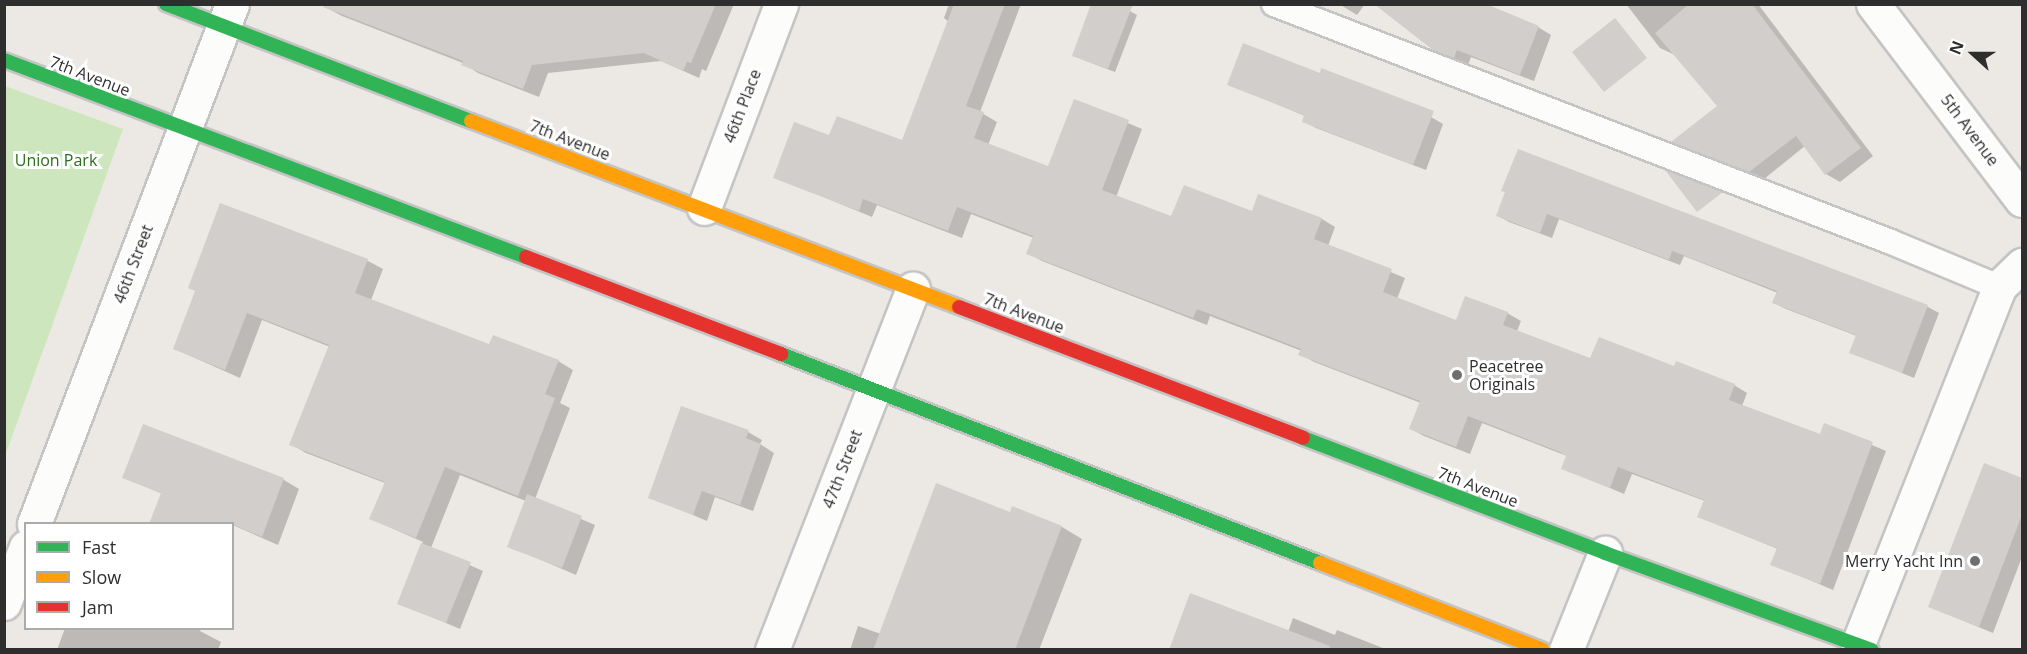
<!DOCTYPE html>
<html>
<head>
<meta charset="utf-8">
<style>
	body { margin:0 }
	#map { position:relative; width:2027px; height:654px; overflow:hidden; background:#ece8e4; font-family:"Open Sans",sans-serif }
	div>[style] { position:absolute }
	[style*='--x'] { left:calc(var(--x)*1px); top:calc(var(--y)*1px); width:calc(var(--w)*1px); rotate:calc(var(--a)*1deg) }
	.green>* { inset:0; background:#cee6be }
	.shadow>* { inset:0; background:#0003 }
	.building>* { inset:0; background:#d1cecb }
	.roads { filter:drop-shadow(2px 0 #c5c4c5) drop-shadow(-2px 0 #c5c4c5) drop-shadow(0 2px #c5c4c5) drop-shadow(0 -2px #c5c4c5) }
	.lane>* { height:24px; margin:-12px; padding:0 12px; transform-origin:12px; border-radius:12px; background:#fcfcfb }
	.street>* { height:33px; margin:-16.5px; padding:0 16.5px; transform-origin:16.5px; border-radius:16.5px; background:#fcfcfb }
	.fast>* { height:14px; margin:-7px; padding:0 7px; transform-origin:7px; border-radius:7px; background:#30b455 }
	.slow>* { height:14px; margin:-7px; padding:0 7px; transform-origin:7px; border-radius:7px; background:#ff9f0a }
	.jam>* { height:14px; margin:-7px; padding:0 7px; transform-origin:7px; border-radius:7px; background:#e5322d }
	.dots>* { width:16px; height:16px; translate:-50% -50%; box-sizing:border-box; border:3px solid #fff; border-radius:50% }
	span { translate:-50% -50%; white-space:nowrap; text-align:center; line-height:1.15; -webkit-text-stroke:6px #fff; paint-order:stroke }
	.street-label { font-size:16px; color:#2e2e2e }
	.park-label { font-size:16px; color:#2c6e1b }
	.poi-label { font-size:16px; color:#2e2e2e }
	.left { translate:0 -50%; text-align:left }
	.right { translate:-100% -50%; text-align:right }
	.frame { position:absolute; inset:0; border:6px solid #2e2e2e; pointer-events:none }
	.legend { position:absolute; left:24px; top:522px; width:210px; height:108px; box-sizing:border-box; background:#fff; border:2px solid #ababab; margin:0; padding:8px 10px; list-style:none; font-size:18px; color:#2e2e2e }
	.legend li { display:flex; align-items:center; gap:12px; height:30px }
	.legend b { width:30px; border:2px solid #ababab }
	.north { position:absolute; left:1943px; top:24px; width:60px; height:60px; -webkit-text-stroke:4px #fff; paint-order:stroke; rotate:291deg; font-size:16px; font-weight:700; line-height:24px; text-align:center; color:#2e2e2e }
	.north::after { content:''; display:block; margin:auto; width:21px; height:27px; background:#2e2e2e; clip-path:polygon(50% 0,100% 100%,50% 72%,0 100%) }
</style>
</head>
<body>
<div id="map">
	<div class="green">
		<i style="clip-path:polygon(5px 86px,123px 129px,5px 456px,4px 86px)"></i>
	</div>
	<div class="shadow">
		<i style="clip-path:polygon(329px 4px,734px 4px,706px 71px,702px 69px,699px 78px,661px 61px,548px 73px,539px 97px,478px 73px,463px 63px,342px 16px,327px 8px)"></i>
		<i style="clip-path:polygon(949px 4px,1021px 4px,980px 112px,997px 122px,988px 145px,1049px 168px,1075px 101px,1142px 129px,1116px 197px,1172px 218px,1253px 213px,1259px 196px,1322px 219px,1335px 227px,1328px 246px,1405px 278px,1397px 299px,1457px 322px,1507px 313px,1521px 321px,1517px 331px,1591px 360px,1675px 368px,1734px 385px,1747px 393px,1742px 406px,1820px 436px,1825px 425px,1886px 451px,1833px 590px,1772px 564px,1778px 549px,1699px 517px,1705px 501px,1632px 474px,1624px 494px,1563px 468px,1567px 456px,1482px 423px,1470px 454px,1424px 436px,1411px 429px,1421px 403px,1314px 362px,1300px 354px,1302px 351px,1210px 316px,1207px 325px,1042px 261px,1028px 253px,1034px 238px,971px 214px,962px 238px,877px 205px,872px 217px,775px 177px,830px 137px,903px 142px,949px 22px,944px 18px)"></i>
		<i style="clip-path:polygon(1339px 4px,1365px 4px,1357px 15px)"></i>
		<i style="clip-path:polygon(1626px 4px,1758px 4px,1873px 156px,1840px 182px,1826px 174px,1805px 146px,1764px 179px,1673px 142px,1720px 107px,1675px 55px,1660px 48px)"></i>
		<i style="clip-path:polygon(1130px 11px,1137px 15px,1115px 72px,1081px 59px)"></i>
		<i style="clip-path:polygon(1538px 27px,1551px 35px,1534px 81px,1471px 57px,1468px 65px,1434px 49px)"></i>
		<i style="clip-path:polygon(1229px 84px,1431px 117px,1443px 124px,1426px 170px,1316px 128px,1304px 121px,1305px 116px)"></i>
		<i style="clip-path:polygon(1518px 151px,1928px 307px,1939px 313px,1914px 378px,1851px 352px,1857px 336px,1786px 309px,1774px 303px,1778px 293px,1684px 256px,1680px 265px,1559px 219px,1552px 238px,1509px 222px,1498px 216px)"></i>
		<i style="clip-path:polygon(221px 204px,368px 261px,383px 269px,371px 300px,490px 346px,558px 361px,573px 370px,560px 403px,570px 408px,535px 499px,595px 525px,576px 575px,509px 546px,526px 501px,460px 475px,431px 548px,483px 571px,460px 629px,399px 603px,423px 542px,371px 519px,385px 483px,306px 453px,291px 444px,330px 347px,262px 320px,240px 378px,175px 349px,196px 292px)"></i>
		<i style="clip-path:polygon(682px 408px,748px 432px,762px 440px,760px 444px,774px 453px,753px 511px,715px 497px,707px 521px,650px 497px)"></i>
		<i style="clip-path:polygon(144px 426px,284px 480px,299px 489px,278px 545px,124px 477px)"></i>
		<i style="clip-path:polygon(1984px 465px,2022px 479px,2022px 557px,1993px 633px,1930px 607px)"></i>
		<i style="clip-path:polygon(1013px 508px,1062px 527px,1082px 539px,1039px 650px,850px 650px,858px 626px,881px 634px,1011px 513px)"></i>
		<i style="clip-path:polygon(1293px 618px,1335px 635px,1337px 630px,1388px 650px,1171px 650px,1288px 632px)"></i>
		<i style="clip-path:polygon(65px 628px,201px 628px,200px 631px,221px 642px,218px 650px,57px 650px)"></i>
	</div>
	<div class="building">
		<i style="clip-path:polygon(324px 4px,716px 4px,691px 63px,687px 62px,683px 71px,644px 53px,532px 65px,523px 89px,461px 65px,463px 61px,323px 7px)"></i>
		<i style="clip-path:polygon(954px 4px,1005px 4px,966px 106px,984px 112px,974px 138px,1048px 166px,1074px 99px,1129px 120px,1102px 190px,1171px 216px,1184px 185px,1252px 211px,1258px 194px,1322px 218px,1314px 239px,1392px 269px,1383px 292px,1456px 320px,1465px 296px,1508px 312px,1503px 325px,1590px 358px,1599px 337px,1674px 366px,1676px 361px,1735px 384px,1729px 400px,1820px 434px,1824px 423px,1873px 442px,1820px 584px,1770px 565px,1777px 548px,1697px 517px,1704px 500px,1618px 467px,1610px 488px,1561px 469px,1566px 456px,1560px 452px,1468px 416px,1456px 447px,1409px 429px,1420px 401px,1298px 355px,1301px 349px,1197px 309px,1193px 318px,1026px 254px,1033px 236px,957px 207px,948px 231px,863px 199px,859px 211px,773px 178px,794px 122px,829px 135px,837px 116px,902px 140px)"></i>
		<i style="clip-path:polygon(1091px 4px,1133px 4px,1108px 69px,1072px 56px)"></i>
		<i style="clip-path:polygon(1374px 4px,1486px 4px,1539px 26px,1520px 75px,1457px 50px,1454px 58px,1433px 50px)"></i>
		<i style="clip-path:polygon(1689px 4px,1752px 4px,1861px 148px,1825px 175px,1796px 136px,1749px 172px,1671px 142px,1717px 106px,1655px 33px)"></i>
		<i style="clip-path:polygon(1615px 18px,1647px 58px,1604px 92px,1572px 52px)"></i>
		<i style="clip-path:polygon(1243px 43px,1320px 73px,1321px 68px,1434px 111px,1413px 165px,1302px 122px,1304px 115px,1227px 85px)"></i>
		<i style="clip-path:polygon(1518px 149px,1928px 305px,1902px 373px,1849px 353px,1856px 335px,1772px 303px,1777px 291px,1672px 251px,1669px 260px,1547px 214px,1540px 233px,1496px 216px,1505px 192px,1501px 191px)"></i>
		<i style="clip-path:polygon(1665px 170px,1723px 192px,1697px 212px)"></i>
		<i style="clip-path:polygon(220px 203px,368px 259px,355px 293px,489px 344px,493px 335px,559px 360px,545px 394px,555px 398px,518px 496px,445px 467px,416px 538px,369px 519px,385px 482px,289px 445px,329px 345px,247px 313px,225px 370px,173px 349px,195px 291px,188px 288px)"></i>
		<i style="clip-path:polygon(681px 406px,749px 430px,746px 438px,761px 444px,740px 505px,702px 491px,693px 515px,648px 498px)"></i>
		<i style="clip-path:polygon(143px 424px,284px 478px,262px 537px,232px 524px,149px 524px,161px 493px,122px 478px)"></i>
		<i style="clip-path:polygon(1984px 463px,2022px 478px,2022px 515px,1979px 627px,1928px 607px)"></i>
		<i style="clip-path:polygon(936px 483px,1010px 512px,1012px 506px,1062px 526px,1015px 650px,873px 650px)"></i>
		<i style="clip-path:polygon(527px 494px,582px 516px,562px 568px,507px 547px)"></i>
		<i style="clip-path:polygon(421px 543px,471px 562px,446px 623px,397px 604px)"></i>
		<i style="clip-path:polygon(1190px 593px,1330px 646px,1329px 650px,1169px 650px)"></i>
	</div>
	<div class="roads">
		<div class="lane">
			<i style="--x:1274;--y:4;--w:661;--a:21.09"></i>
			<i style="--x:1891;--y:242;--w:117;--a:22.6"></i>
		</div>
		<div class="street">
			<i style="--x:1873;--y:4;--w:246;--a:52.8"></i>
			<i style="--x:704;--y:208;--w:218;--a:-69.3"></i>
			<i style="--x:34;--y:524;--w:556;--a:-69.15"></i>
			<i style="--x:4;--y:603;--w:60;--a:-68.6"></i>
			<i style="--x:1858;--y:644;--w:384;--a:-68.4"></i>
			<i style="--x:1999;--y:287;--w:32;--a:-44"></i>
			<i style="--x:772;--y:650;--w:388;--a:-68.7"></i>
			<i style="--x:1566;--y:650;--w:105;--a:-68.1"></i>
		</div>
		<div class="fast">
			<i style="--x:166;--y:4;--w:327;--a:21"></i>
			<i style="--x:4;--y:60;--w:558;--a:20.68"></i>
			<i style="--x:781;--y:354;--w:578;--a:21.19"></i>
			<i style="--x:1303;--y:438;--w:323;--a:20.8"></i>
			<i style="--x:1605;--y:553;--w:284;--a:20"></i>
		</div>
		<div class="slow">
			<i style="--x:471;--y:121;--w:522;--a:20.86"></i>
			<i style="--x:1320;--y:563;--w:239;--a:21.3"></i>
		</div>
		<div class="jam">
			<i style="--x:526;--y:257;--w:273;--a:20.8"></i>
			<i style="--x:959;--y:307;--w:368;--a:20.8"></i>
		</div>
	</div>
	<div class="dots">
		<i style="left:1457px;top:375px;background:#706f6e"></i>
		<i style="left:1975px;top:561px;background:#706f6e"></i>
	</div>
	<div class="street-label">
		<span style="left:90px;top:76px;rotate:21deg">7th Avenue</span>
		<span style="left:742px;top:106px;rotate:-69deg">46th Place</span>
		<span style="left:1970px;top:130px;rotate:53deg">5th Avenue</span>
		<span style="left:570px;top:140px;rotate:21deg">7th Avenue</span>
		<span style="left:133px;top:264px;rotate:-69deg">46th Street</span>
		<span style="left:1024px;top:313px;rotate:21deg">7th Avenue</span>
		<span style="left:842px;top:469px;rotate:-69deg">47th Street</span>
		<span style="left:1478px;top:487px;rotate:21deg">7th Avenue</span>
	</div>
	<div class="park-label">
		<span style="left:56px;top:160px">Union Park</span>
	</div>
	<div class="poi-label">
		<span class="left" style="left:1469px;top:375px">Peacetree<br>Originals</span>
		<span class="right" style="left:1963px;top:561px">Merry Yacht Inn</span>
	</div>
	<div class="frame"></div>
	<ul class="legend">
	<li><b style="height:8px;background:#30b455"></b>Fast</li>
	<li><b style="height:8px;background:#ff9f0a"></b>Slow</li>
	<li><b style="height:8px;background:#e5322d"></b>Jam</li>
	</ul>
	<div class="north">N</div>
</div>
</body>
</html>
